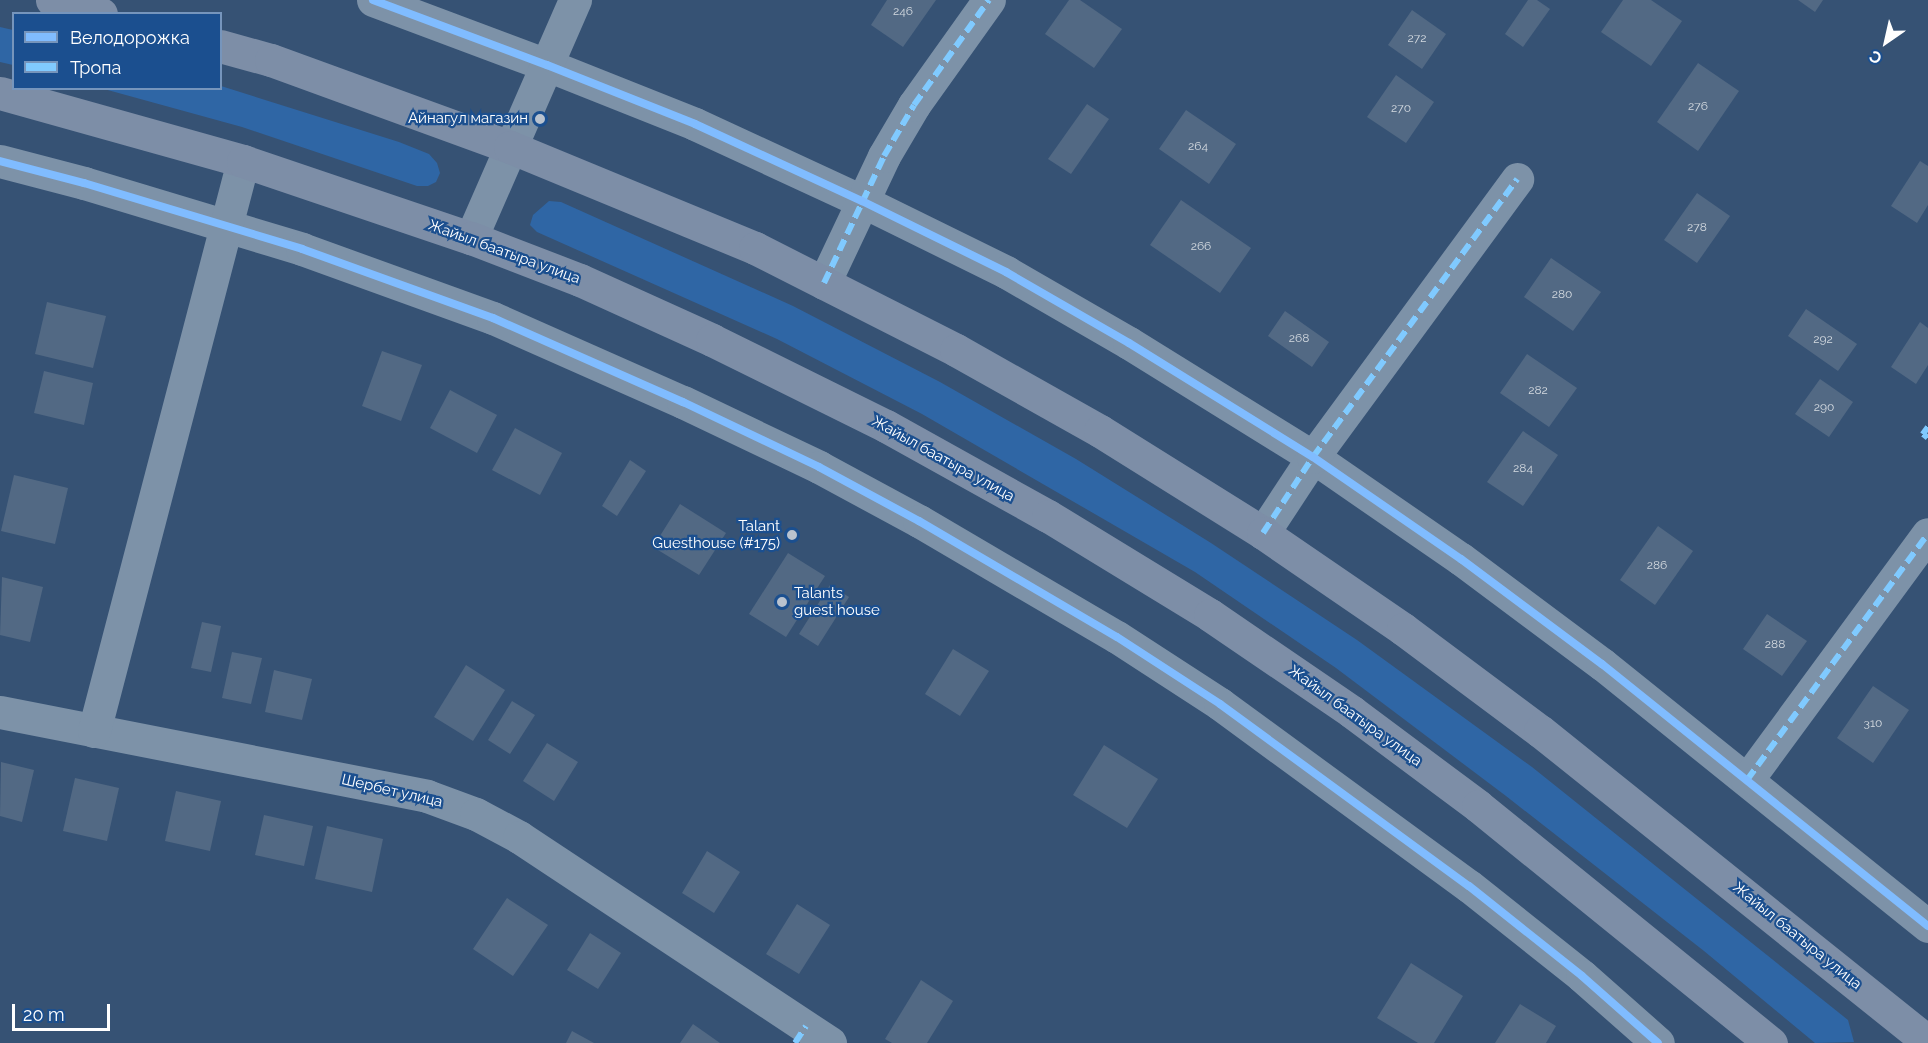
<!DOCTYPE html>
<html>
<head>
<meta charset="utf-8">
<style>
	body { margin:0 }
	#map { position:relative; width:1928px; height:1043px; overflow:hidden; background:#365274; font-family:Raleway,sans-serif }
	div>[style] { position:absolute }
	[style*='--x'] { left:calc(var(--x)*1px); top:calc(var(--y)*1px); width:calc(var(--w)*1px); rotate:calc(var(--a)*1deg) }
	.green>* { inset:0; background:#2f66a5 }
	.building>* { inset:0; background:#526984 }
	.minor>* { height:33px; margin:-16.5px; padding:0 16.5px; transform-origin:16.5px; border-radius:16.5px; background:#7d92a8 }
	.major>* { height:33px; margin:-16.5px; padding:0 16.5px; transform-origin:16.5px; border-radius:16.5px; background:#7d8ea7 }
	.quiet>* { height:6px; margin-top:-3px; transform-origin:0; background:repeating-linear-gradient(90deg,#80caff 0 12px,transparent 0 18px) }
	.cycleway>* { height:8px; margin:-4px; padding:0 4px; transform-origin:4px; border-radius:4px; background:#80bcff }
	.dots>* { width:16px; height:16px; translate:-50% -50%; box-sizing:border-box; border:3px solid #1b4f8f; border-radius:50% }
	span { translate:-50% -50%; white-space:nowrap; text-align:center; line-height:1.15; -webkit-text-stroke:4.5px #1b4f8f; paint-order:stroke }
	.number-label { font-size:12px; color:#d4dae0 }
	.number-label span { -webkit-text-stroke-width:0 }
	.poi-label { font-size:15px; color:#fff }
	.right { translate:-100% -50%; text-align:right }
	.left { translate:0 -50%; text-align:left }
	.street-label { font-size:15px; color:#fff }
	.legend { position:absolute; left:12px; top:12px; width:210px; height:78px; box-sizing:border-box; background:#1b4f8f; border:2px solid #7695bc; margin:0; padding:8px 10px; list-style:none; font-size:18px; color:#fff }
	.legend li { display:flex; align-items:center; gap:12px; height:30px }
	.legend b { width:30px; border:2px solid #7695bc }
	.north { position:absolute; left:1856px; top:12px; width:60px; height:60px; -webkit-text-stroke:4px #1b4f8f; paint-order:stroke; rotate:214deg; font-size:16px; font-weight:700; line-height:24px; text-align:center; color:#fff }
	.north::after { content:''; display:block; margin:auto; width:21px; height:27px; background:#fff; clip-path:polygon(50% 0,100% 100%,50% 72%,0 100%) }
	.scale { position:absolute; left:12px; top:1004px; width:98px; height:27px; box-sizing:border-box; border:3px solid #fff; border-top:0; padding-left:8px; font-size:18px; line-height:21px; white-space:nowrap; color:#fff; -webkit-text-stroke:4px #1b4f8f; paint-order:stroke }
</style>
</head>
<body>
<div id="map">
	<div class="green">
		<i style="clip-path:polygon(0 27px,13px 30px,13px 65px,0 62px)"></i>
		<i style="clip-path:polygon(221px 86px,399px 142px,429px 154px,437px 163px,440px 173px,436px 182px,428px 186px,417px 186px,242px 127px,104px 89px,220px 88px)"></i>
		<i style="clip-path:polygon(549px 201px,561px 202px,793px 306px,940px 382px,1076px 459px,1211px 543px,1357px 640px,1532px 767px,1848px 1020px,1854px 1042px,1815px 1043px,1704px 951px,1506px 796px,1336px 668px,1195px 572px,922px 414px,777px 339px,537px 232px,530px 225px,533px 215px)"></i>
	</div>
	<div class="building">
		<i style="clip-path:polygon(887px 0,936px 0,903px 47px,871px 25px)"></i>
		<i style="clip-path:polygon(1069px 0,1080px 0,1122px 29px,1094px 68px,1045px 34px)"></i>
		<i style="clip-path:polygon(1528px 0,1537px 0,1550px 9px,1523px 47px,1505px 34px)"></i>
		<i style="clip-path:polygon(1623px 0,1651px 0,1682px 21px,1651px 66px,1601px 32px)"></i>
		<i style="clip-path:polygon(1798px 0,1823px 0,1815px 12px)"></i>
		<i style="clip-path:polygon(1412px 10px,1446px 34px,1422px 69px,1388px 45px)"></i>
		<i style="clip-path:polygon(1698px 63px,1739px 91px,1698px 151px,1657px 122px)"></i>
		<i style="clip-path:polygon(1396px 75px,1434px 102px,1406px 143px,1367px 117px)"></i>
		<i style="clip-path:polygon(1087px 104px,1109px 119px,1071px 174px,1048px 159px)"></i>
		<i style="clip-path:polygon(1186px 110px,1236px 144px,1209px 184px,1159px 149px)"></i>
		<i style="clip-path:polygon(1920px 161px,1928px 166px,1928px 205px,1917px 223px,1891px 206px)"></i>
		<i style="clip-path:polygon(1697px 193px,1730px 216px,1697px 263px,1664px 240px)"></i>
		<i style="clip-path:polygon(1181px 200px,1251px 248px,1220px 293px,1150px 245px)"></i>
		<i style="clip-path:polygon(1551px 258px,1601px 292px,1573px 331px,1524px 297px)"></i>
		<i style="clip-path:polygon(47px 302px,106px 316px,93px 368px,35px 354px)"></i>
		<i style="clip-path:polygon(1806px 309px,1857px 344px,1838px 371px,1788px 336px)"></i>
		<i style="clip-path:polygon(1285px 311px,1329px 342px,1312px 367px,1268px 336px)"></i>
		<i style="clip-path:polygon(1920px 322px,1928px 328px,1928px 365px,1916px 384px,1891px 367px)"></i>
		<i style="clip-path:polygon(382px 351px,422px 365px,401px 421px,362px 406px)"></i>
		<i style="clip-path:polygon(1527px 354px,1577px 388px,1549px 427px,1500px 393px)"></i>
		<i style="clip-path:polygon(44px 371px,93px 383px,84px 425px,34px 413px)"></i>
		<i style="clip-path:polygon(1820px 379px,1853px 402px,1829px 437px,1795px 414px)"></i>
		<i style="clip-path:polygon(450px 390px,497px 415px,477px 453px,430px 428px)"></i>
		<i style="clip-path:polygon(515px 428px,562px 453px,540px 495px,492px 470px)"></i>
		<i style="clip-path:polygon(1523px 431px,1558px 455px,1523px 506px,1487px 482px)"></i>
		<i style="clip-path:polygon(630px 460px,646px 471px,617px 516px,602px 506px)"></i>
		<i style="clip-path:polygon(14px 475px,68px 488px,55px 544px,1px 531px)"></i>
		<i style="clip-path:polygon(680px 504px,726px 533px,699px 575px,653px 547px)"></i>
		<i style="clip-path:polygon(1658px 526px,1693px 551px,1655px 605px,1620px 580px)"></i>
		<i style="clip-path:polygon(788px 553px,825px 576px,786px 637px,749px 614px)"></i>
		<i style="clip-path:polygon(2px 577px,43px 587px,30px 642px,0 635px)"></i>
		<i style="clip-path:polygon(830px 585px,849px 597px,818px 646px,799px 634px)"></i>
		<i style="clip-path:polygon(1767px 614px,1807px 641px,1782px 676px,1743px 649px)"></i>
		<i style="clip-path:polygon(202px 622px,221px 626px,211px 672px,191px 668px)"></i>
		<i style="clip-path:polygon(953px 649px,989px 671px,960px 716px,925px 694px)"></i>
		<i style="clip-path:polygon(232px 652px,262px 658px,251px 704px,222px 698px)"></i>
		<i style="clip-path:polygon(466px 665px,505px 690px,473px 741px,434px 717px)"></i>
		<i style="clip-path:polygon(274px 670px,312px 679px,302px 720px,265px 712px)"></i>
		<i style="clip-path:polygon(1873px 686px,1909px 710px,1873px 763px,1837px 738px)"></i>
		<i style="clip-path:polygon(512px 701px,535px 715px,510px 754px,488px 740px)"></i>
		<i style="clip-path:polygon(547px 743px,578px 762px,554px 801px,523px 781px)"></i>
		<i style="clip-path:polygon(1104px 745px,1158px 779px,1127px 828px,1073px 795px)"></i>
		<i style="clip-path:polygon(1px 762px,34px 770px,22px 822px,0 816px)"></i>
		<i style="clip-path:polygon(75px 778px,119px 788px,107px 841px,63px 831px)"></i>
		<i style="clip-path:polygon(176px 791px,221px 801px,210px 851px,165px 841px)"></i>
		<i style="clip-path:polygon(264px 815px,313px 826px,304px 866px,255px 855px)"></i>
		<i style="clip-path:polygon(327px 826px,383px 839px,372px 892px,315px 879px)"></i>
		<i style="clip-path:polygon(707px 851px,740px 872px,714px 913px,682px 893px)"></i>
		<i style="clip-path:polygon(507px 898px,548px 925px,513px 976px,473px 949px)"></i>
		<i style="clip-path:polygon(797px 904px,830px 925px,799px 974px,766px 954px)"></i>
		<i style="clip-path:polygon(590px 933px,621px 953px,598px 989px,567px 970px)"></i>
		<i style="clip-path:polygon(1411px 963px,1463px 996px,1434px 1043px,1418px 1043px,1377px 1018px)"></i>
		<i style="clip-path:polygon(921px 980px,953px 1001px,927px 1043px,892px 1043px,885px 1039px)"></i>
		<i style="clip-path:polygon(1520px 1004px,1556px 1026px,1546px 1043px,1495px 1043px)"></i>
		<i style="clip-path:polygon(693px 1024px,720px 1043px,680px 1043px)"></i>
		<i style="clip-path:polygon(572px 1031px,594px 1043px,566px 1043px)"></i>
	</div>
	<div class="minor">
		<i style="--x:373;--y:0;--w:186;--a:20.5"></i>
		<i style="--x:547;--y:65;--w:159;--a:21.7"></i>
		<i style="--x:695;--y:124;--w:184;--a:24.8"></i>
		<i style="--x:862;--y:201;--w:161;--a:26.2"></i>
		<i style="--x:1006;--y:272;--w:142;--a:30"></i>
		<i style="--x:1129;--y:343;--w:216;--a:31.8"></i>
		<i style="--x:1313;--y:457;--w:180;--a:34.6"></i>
		<i style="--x:1461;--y:559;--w:176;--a:36.7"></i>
		<i style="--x:1602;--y:664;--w:418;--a:38.8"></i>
		<i style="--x:0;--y:161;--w:87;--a:14.7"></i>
		<i style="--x:84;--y:183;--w:228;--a:16.8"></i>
		<i style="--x:302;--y:249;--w:203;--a:19.9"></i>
		<i style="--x:493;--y:318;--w:208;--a:23.9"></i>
		<i style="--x:683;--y:402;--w:151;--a:25.5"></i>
		<i style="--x:819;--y:467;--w:114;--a:28.4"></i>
		<i style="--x:919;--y:521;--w:229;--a:30.4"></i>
		<i style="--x:1117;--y:637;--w:123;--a:33"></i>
		<i style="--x:1220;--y:704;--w:308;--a:36.2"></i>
		<i style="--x:1469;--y:886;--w:144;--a:38.5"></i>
		<i style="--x:1582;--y:976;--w:101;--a:41.4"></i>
		<i style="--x:471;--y:238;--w:260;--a:-66.4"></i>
		<i style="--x:824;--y:283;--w:140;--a:-64.7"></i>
		<i style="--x:884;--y:156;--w:59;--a:-59.5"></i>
		<i style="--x:914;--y:105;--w:129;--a:-54.5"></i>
		<i style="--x:1263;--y:533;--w:91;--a:-56.7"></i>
		<i style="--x:1313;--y:457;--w:345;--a:-53.7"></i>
		<i style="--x:0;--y:712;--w:435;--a:11.1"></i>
		<i style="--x:427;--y:796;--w:52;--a:20.2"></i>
		<i style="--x:476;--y:814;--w:49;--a:28.1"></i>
		<i style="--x:519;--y:837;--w:373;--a:33.5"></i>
		<i style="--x:94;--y:731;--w:589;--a:-75.35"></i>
		<i style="--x:1747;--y:780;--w:305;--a:-53.7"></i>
	</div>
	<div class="major">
		<i style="--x:52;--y:0;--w:51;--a:15.9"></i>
		<i style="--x:220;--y:46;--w:53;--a:15.4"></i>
		<i style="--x:271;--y:60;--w:254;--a:20"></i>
		<i style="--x:510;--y:147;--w:265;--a:22.4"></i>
		<i style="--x:755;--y:248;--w:225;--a:26.9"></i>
		<i style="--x:956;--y:350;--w:165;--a:29.4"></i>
		<i style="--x:1100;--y:431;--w:192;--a:32"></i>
		<i style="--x:1263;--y:533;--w:170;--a:34.4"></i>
		<i style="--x:1403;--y:629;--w:171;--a:36.7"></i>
		<i style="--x:1540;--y:731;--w:497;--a:38.7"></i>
		<i style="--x:0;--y:93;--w:252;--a:15.6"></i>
		<i style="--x:243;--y:161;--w:241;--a:18.7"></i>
		<i style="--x:471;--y:238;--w:117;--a:21.1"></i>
		<i style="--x:580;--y:280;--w:145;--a:24.4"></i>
		<i style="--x:712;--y:340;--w:194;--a:26.3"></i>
		<i style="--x:886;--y:426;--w:185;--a:29.1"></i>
		<i style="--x:1048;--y:516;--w:190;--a:31.4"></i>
		<i style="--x:1210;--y:615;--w:172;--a:34.3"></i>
		<i style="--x:1352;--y:712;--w:157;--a:36.7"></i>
		<i style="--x:1478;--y:806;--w:377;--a:39"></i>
	</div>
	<div class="quiet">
		<i style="--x:824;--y:283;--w:140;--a:-64.7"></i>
		<i style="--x:884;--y:156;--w:59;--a:-59.5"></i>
		<i style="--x:914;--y:105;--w:129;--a:-54.5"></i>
		<i style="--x:1928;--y:427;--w:9;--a:126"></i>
		<i style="--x:1923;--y:434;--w:6;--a:39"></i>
		<i style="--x:1263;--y:533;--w:91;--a:-56.7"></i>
		<i style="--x:1313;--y:457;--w:345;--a:-53.7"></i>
		<i style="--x:1747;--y:780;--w:305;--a:-53.7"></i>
		<i style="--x:795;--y:1043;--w:20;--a:-57"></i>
	</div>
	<div class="cycleway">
		<i style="--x:373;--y:0;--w:186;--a:20.5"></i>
		<i style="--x:547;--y:65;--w:159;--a:21.7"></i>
		<i style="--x:695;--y:124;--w:184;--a:24.8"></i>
		<i style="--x:862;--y:201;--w:161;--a:26.2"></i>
		<i style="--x:1006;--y:272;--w:142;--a:30"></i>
		<i style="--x:1129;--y:343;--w:216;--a:31.8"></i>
		<i style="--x:1313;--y:457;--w:180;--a:34.6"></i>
		<i style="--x:1461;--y:559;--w:176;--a:36.7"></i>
		<i style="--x:1602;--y:664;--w:418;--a:38.8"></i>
		<i style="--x:0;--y:161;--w:87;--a:14.7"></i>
		<i style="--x:84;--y:183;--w:228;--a:16.8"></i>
		<i style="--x:302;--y:249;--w:203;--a:19.9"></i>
		<i style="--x:493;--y:318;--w:208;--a:23.9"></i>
		<i style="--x:683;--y:402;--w:151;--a:25.5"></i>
		<i style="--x:819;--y:467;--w:114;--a:28.4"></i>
		<i style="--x:919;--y:521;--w:229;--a:30.4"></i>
		<i style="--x:1117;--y:637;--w:123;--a:33"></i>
		<i style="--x:1220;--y:704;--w:308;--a:36.2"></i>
		<i style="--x:1469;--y:886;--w:144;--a:38.5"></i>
		<i style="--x:1582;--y:976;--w:101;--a:41.4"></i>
	</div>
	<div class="dots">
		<i style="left:540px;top:119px;background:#b9c2ce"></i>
		<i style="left:792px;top:535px;background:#b9c2ce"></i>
		<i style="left:782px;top:602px;background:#b9c2ce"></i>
	</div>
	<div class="number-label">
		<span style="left:903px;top:12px">246</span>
		<span style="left:1417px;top:39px">272</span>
		<span style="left:1698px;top:107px">276</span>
		<span style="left:1401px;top:109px">270</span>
		<span style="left:1198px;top:147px">264</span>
		<span style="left:1697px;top:228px">278</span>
		<span style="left:1201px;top:247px">266</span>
		<span style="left:1562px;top:295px">280</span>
		<span style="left:1299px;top:339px">268</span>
		<span style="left:1823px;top:340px">292</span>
		<span style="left:1538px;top:391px">282</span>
		<span style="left:1824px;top:408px">290</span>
		<span style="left:1523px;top:469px">284</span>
		<span style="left:1657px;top:566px">286</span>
		<span style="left:1775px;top:645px">288</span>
		<span style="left:1873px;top:724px">310</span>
	</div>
	<div class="poi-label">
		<span class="right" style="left:528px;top:119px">Айнагул магазин</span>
		<span class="right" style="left:780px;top:535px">Talant<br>Guesthouse (#175)</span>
		<span class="left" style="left:794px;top:602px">Talants<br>guest house</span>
	</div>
	<div class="street-label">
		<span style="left:504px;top:252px;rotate:20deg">Жайыл баатыра улица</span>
		<span style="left:943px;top:459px;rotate:29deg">Жайыл баатыра улица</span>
		<span style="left:1355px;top:716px;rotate:36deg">Жайыл баатыра улица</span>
		<span style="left:392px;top:791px;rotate:13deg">Шербет улица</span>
		<span style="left:1797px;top:936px;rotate:39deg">Жайыл баатыра улица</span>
	</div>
	<ul class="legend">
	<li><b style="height:8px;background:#80bcff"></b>Велодорожка</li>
	<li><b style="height:8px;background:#80caff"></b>Тропа</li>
	</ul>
	<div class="north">С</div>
	<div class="scale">20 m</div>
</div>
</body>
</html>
